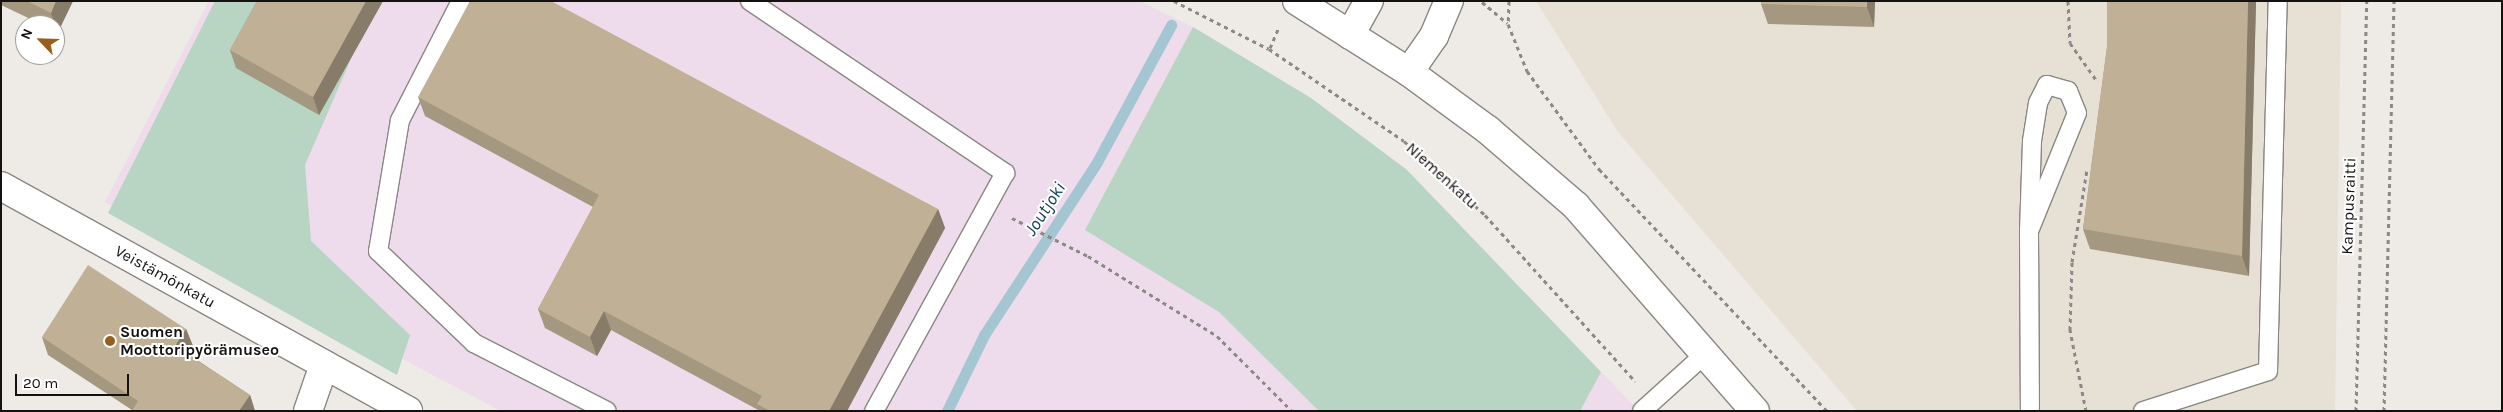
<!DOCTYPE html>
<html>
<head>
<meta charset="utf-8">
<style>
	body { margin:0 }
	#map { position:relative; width:2503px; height:412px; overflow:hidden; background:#eeebe6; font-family:Karla,sans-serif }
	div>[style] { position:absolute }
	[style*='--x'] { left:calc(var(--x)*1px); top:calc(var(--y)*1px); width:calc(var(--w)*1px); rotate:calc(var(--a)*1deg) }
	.built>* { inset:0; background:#e7e0d4 }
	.industrial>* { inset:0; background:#eedbeb }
	.green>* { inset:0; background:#b8d4c2 }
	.stream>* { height:11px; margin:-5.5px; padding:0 5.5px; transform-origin:5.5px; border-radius:5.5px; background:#a4c6d3 }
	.path>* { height:3px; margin-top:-1.5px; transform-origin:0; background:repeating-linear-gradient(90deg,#8b8986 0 4px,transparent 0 8px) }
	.roads { filter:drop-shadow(1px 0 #8a8782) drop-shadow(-1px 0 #8a8782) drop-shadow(0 1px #8a8782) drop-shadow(0 -1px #8a8782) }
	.service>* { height:18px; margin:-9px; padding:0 9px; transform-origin:9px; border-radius:9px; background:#fff }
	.minor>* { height:28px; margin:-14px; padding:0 14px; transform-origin:14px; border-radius:14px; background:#fff }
	.tertiary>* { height:28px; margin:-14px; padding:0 14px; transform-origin:14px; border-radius:14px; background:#fff }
	.wall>* { inset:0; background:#a59881 }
	.shaded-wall>* { inset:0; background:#867c69 }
	.building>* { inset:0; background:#c0b196 }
	.dots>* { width:14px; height:14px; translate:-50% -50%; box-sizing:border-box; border:2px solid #fff; border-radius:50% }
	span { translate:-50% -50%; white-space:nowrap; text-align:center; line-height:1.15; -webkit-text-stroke:4px #fff; paint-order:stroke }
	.street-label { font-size:16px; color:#131211 }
	.poi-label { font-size:16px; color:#131211; font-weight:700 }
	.left { translate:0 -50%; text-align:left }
	.water-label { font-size:18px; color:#114251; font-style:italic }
	.frame { position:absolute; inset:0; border:2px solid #131211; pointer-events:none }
	.north { position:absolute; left:15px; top:15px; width:50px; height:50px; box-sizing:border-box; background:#fff; border:1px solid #a1a0a0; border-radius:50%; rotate:294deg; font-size:14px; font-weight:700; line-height:20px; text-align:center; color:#131211 }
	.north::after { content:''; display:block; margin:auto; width:18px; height:22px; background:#985e1d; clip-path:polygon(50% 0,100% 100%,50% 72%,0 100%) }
	.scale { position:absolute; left:15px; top:374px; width:114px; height:22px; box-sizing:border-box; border:2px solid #131211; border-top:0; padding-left:6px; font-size:15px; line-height:18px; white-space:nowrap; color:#131211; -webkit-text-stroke:4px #fff; paint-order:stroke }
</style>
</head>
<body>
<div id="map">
	<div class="built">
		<i style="clip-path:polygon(1536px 1px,2341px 1px,2335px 411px,1857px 411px,1618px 132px)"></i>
	</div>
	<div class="industrial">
		<i style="clip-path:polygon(209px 1px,1140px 1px,1193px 27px,1311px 98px,1407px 170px,1639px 411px,501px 411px,105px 202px)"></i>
	</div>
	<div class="green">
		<i style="clip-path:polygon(215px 1px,376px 1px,305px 165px,311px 241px,410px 335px,397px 375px,108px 213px)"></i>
		<i style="clip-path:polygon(1193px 27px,1311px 98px,1407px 170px,1601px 372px,1580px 411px,1319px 411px,1219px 312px,1085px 230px)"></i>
	</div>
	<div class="stream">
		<i style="--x:947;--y:411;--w:85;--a:-64"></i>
		<i style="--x:984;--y:335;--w:207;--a:-56.8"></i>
		<i style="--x:1097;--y:162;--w:156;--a:-61.6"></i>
	</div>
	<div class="path">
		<i style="--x:1174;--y:1;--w:106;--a:26.8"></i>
		<i style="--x:1269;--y:49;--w:163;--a:34.3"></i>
		<i style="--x:1404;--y:141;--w:110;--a:42.4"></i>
		<i style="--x:1485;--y:215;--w:224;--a:47.9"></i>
		<i style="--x:1509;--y:1;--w:23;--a:92"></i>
		<i style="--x:1508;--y:24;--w:51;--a:68"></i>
		<i style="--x:1527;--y:71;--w:122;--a:53.7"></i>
		<i style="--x:1599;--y:169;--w:332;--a:46.7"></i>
		<i style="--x:2068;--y:1;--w:42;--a:87.3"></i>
		<i style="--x:2070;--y:43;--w:47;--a:54.6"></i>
		<i style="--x:1482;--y:2;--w:33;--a:40"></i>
		<i style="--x:1270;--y:48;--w:21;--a:-67"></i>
		<i style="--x:1012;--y:218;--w:85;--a:26.6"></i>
		<i style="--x:1088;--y:256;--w:152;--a:31.8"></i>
		<i style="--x:1217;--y:336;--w:106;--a:45"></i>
		<i style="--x:2086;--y:411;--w:83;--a:-101.2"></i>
		<i style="--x:2070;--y:330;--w:68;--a:-88.3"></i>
		<i style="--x:2072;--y:262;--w:94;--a:-80.8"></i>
		<i style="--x:2356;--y:411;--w:410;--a:-88.5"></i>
		<i style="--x:2384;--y:411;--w:410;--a:-88.6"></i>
	</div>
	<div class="roads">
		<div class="service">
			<i style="--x:461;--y:1;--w:134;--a:117.1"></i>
			<i style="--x:400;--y:120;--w:133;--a:99.5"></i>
			<i style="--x:378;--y:251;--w:133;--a:43.8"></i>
			<i style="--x:474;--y:343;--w:149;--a:27.1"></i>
			<i style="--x:750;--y:1;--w:308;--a:34"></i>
			<i style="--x:1005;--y:173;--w:272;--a:118.8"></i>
			<i style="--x:2029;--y:231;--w:127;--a:-67.9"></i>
			<i style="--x:2077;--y:113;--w:24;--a:-112"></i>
			<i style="--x:2068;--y:91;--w:22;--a:-164"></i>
			<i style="--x:2047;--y:85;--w:20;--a:117"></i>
			<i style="--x:2038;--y:103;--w:38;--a:99"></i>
			<i style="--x:2032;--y:141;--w:90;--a:91.9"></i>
			<i style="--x:2029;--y:231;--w:180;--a:89.7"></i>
			<i style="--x:1642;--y:411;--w:85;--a:-42.1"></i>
			<i style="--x:2143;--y:411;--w:131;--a:-17.7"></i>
			<i style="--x:2268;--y:371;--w:370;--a:-88.5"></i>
		</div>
		<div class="minor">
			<i style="--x:1350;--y:35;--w:39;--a:-61"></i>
			<i style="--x:1409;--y:72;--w:44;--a:-55.2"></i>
			<i style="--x:1434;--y:36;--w:38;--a:-67"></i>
			<i style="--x:1;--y:186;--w:465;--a:28.9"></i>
			<i style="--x:308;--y:411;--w:49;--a:-70.8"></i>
		</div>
		<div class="tertiary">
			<i style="--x:1297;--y:1;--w:133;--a:32.4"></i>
			<i style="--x:1409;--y:72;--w:98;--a:36.3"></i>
			<i style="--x:1488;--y:130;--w:116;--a:40.8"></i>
			<i style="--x:1576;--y:206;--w:272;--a:48.9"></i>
		</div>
	</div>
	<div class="wall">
		<i style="clip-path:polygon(1px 1px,73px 1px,58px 32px,55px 31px,55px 25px,43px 25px,1px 5px)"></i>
		<i style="clip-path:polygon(257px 1px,383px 1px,319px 115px,236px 68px,230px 50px)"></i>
		<i style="clip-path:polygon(1761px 1px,1875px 1px,1874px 27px,1768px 24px,1761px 4px)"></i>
		<i style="clip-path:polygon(2256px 1px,2249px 276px,2090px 249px,2083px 229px,2107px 47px)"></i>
		<i style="clip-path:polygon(418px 97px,938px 209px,945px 228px,847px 411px,760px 411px,611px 330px,597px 356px,545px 328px,538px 309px,593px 207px,425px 116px)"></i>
		<i style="clip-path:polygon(186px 329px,193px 346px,188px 354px,250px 395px,255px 411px,132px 411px,132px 410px,48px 355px,42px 337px)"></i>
	</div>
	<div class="shaded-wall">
		<i style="clip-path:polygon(56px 1px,73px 1px,58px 32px,51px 13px)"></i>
		<i style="clip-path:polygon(366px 1px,383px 1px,319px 115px,313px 97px)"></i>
		<i style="clip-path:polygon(1867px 1px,1875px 1px,1874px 27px,1867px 7px)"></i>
		<i style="clip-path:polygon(2248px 1px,2256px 1px,2249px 276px,2242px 256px)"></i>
		<i style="clip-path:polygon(938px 209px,945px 228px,847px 411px,829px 411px)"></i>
		<i style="clip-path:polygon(604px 311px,611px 330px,597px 356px,590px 337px)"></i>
		<i style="clip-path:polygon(186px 329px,193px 346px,181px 364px,175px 346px)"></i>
		<i style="clip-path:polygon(250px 395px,255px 411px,239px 411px)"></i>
	</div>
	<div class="building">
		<i style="clip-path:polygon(27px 1px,56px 1px,51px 13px)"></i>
		<i style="clip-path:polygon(257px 1px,366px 1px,313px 97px,230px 50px)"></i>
		<i style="clip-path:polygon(470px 1px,551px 1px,938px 209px,829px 411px,770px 411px,757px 404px,762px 396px,604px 311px,590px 337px,538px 309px,599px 195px,418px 97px)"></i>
		<i style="clip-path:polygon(1761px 1px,1867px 1px,1867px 7px,1761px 4px)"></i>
		<i style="clip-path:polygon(2107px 1px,2248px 1px,2242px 256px,2083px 229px,2107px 47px)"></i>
		<i style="clip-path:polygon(88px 265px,186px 329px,175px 346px,250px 395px,239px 411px,132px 411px,138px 401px,42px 337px)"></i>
	</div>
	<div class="dots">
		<i style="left:110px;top:341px;background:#985e1d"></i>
	</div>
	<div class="street-label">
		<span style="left:1442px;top:176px;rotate:42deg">Niemenkatu</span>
		<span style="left:2349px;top:206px;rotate:-88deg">Kampusraitti</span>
		<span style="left:165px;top:277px;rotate:29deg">Veistämönkatu</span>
	</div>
	<div class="poi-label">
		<span class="left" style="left:120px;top:341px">Suomen<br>Moottoripyörämuseo</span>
	</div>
	<div class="water-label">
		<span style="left:1045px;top:209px;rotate:-57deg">Joutjoki</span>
	</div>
	<div class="frame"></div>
	<div class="north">N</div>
	<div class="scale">20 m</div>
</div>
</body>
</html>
